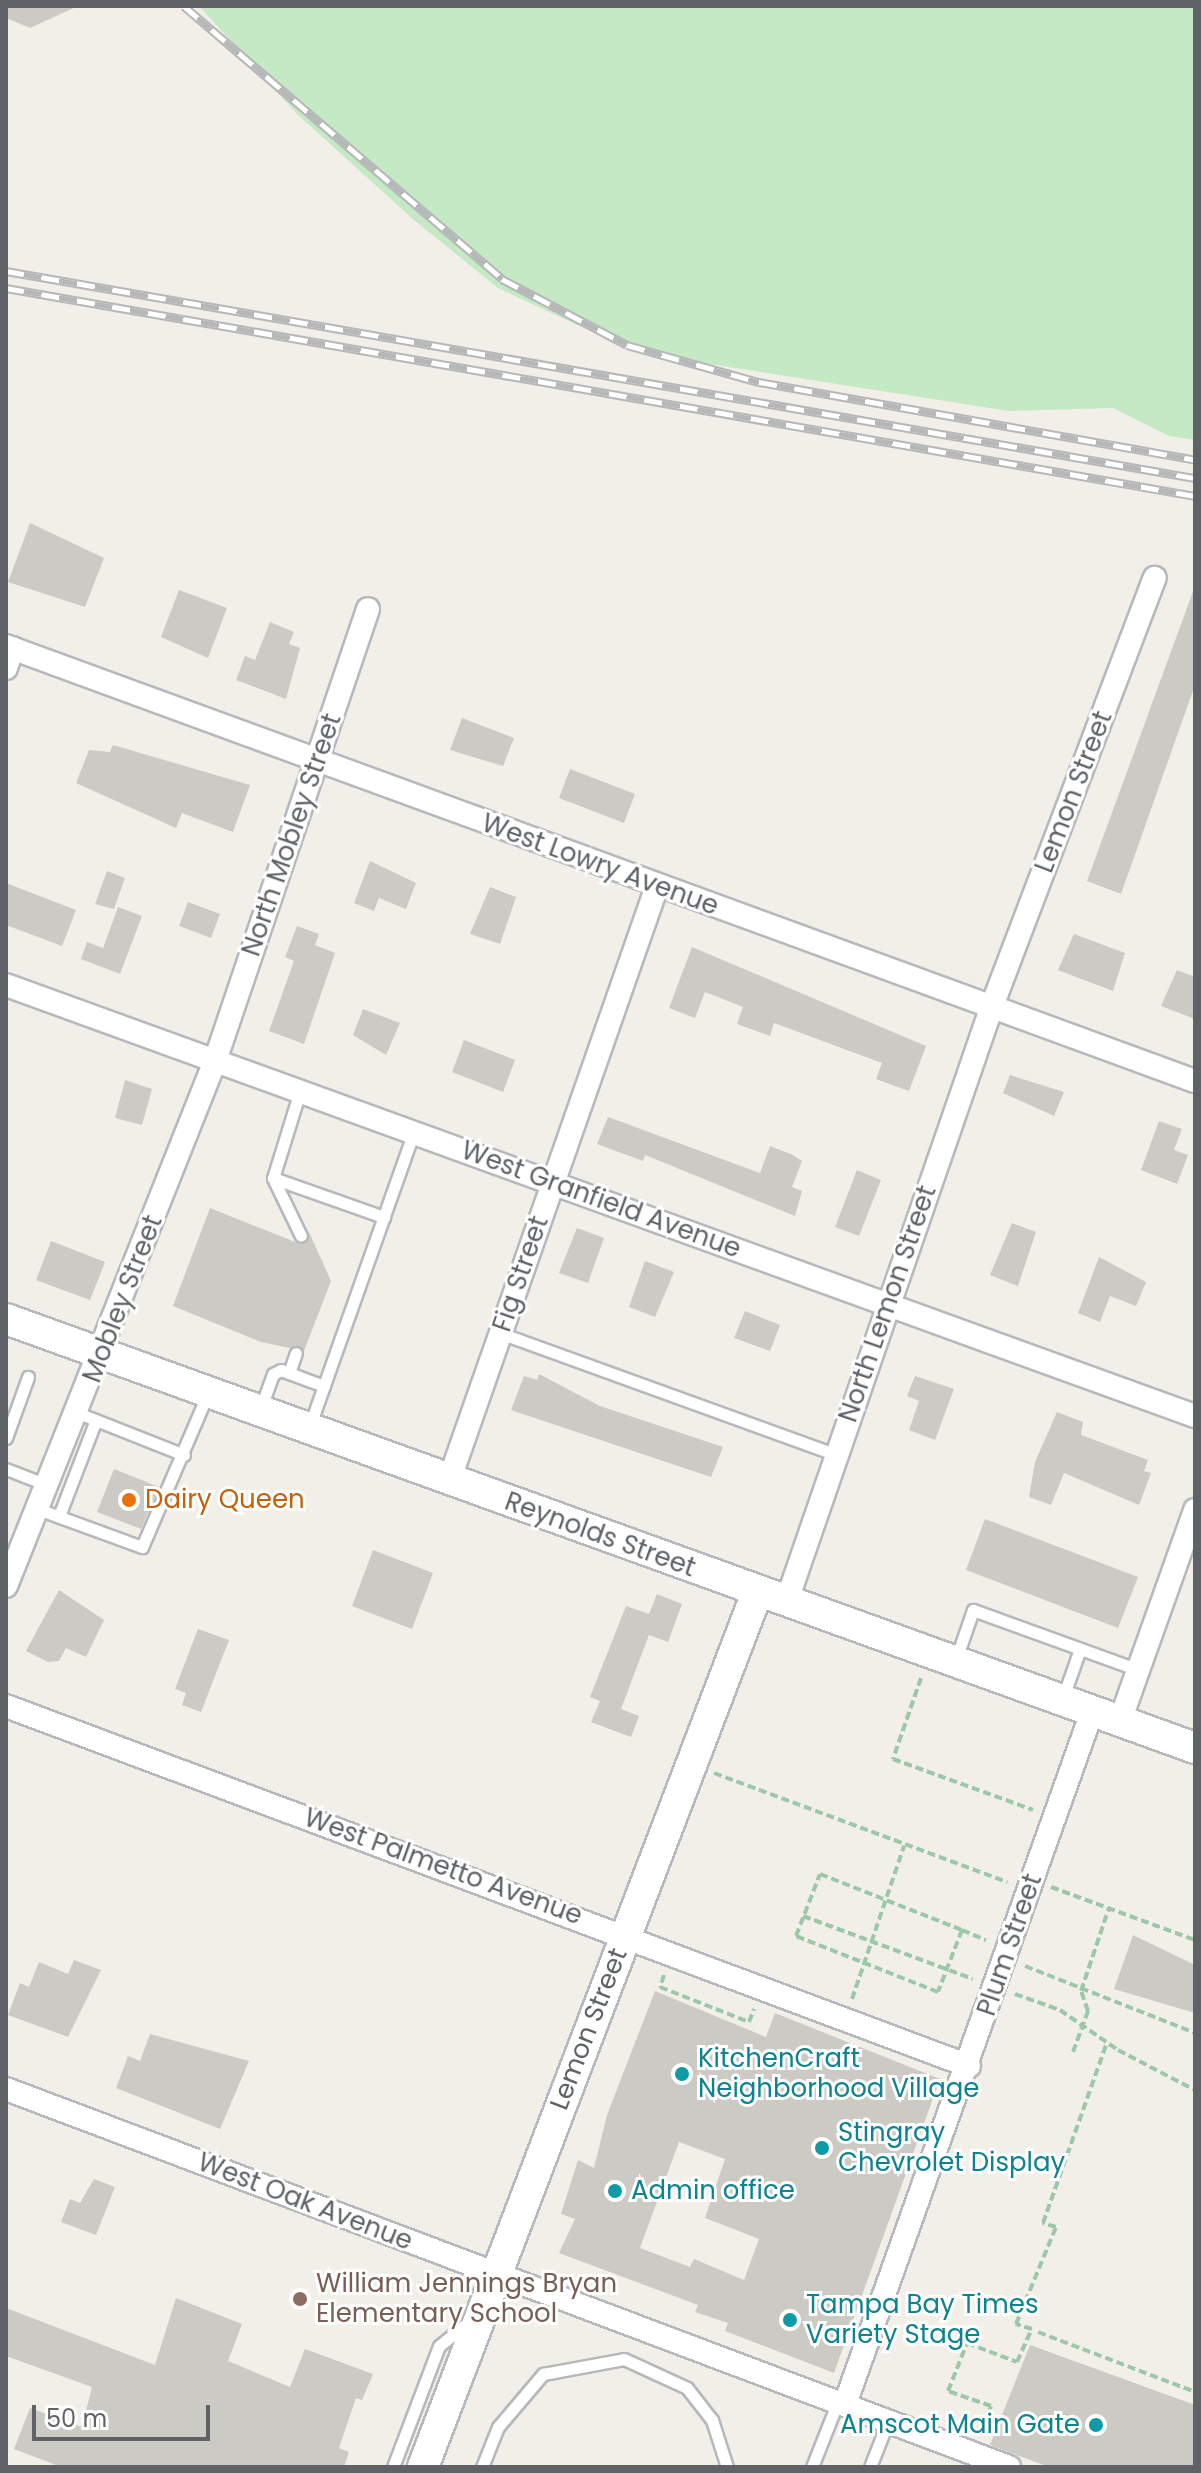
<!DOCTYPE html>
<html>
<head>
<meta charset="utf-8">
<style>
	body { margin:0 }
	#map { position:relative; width:1201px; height:2473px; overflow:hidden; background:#f1efe8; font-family:Poppins,sans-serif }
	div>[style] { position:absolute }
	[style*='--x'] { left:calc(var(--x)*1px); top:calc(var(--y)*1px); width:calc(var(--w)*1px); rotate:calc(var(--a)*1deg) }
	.green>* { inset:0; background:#c5e8c5 }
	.building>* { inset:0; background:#cccac5 }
	.path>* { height:4px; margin-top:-2px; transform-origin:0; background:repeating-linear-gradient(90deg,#9cc7a9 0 8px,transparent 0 12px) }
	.roads { filter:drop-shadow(2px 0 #b5b8bc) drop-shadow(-2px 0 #b5b8bc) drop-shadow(0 2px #b5b8bc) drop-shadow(0 -2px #b5b8bc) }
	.lane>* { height:11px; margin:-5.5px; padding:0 5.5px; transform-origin:5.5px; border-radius:5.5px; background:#fff }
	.street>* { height:22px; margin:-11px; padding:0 11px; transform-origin:11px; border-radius:11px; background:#fff }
	.secondary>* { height:30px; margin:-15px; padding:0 15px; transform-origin:15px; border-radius:15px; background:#fff }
	.rail>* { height:9px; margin-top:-4.5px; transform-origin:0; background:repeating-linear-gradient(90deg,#fff 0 18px,#b6b7b8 0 36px); box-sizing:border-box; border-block:2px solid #b6b7b8 }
	.dots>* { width:22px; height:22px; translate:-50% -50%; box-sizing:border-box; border:4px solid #fff; border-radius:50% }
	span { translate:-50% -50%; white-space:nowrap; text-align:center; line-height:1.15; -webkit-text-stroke:6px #fff; paint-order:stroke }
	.street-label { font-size:26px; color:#5f6368 }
	.food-label { font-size:26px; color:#c56008 }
	.left { translate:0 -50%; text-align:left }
	.culture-label { font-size:26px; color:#0d838f }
	.right { translate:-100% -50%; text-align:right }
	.education-label { font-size:26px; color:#785e54 }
	.frame { position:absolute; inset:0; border:8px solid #5f6368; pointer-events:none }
	.scale { position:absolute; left:32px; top:2405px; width:178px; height:36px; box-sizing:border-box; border:4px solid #5f6368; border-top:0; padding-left:10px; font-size:24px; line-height:28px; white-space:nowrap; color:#5f6368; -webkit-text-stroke:6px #fff; paint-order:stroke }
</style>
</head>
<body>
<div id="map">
	<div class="green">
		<i style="clip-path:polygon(199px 6px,1195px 6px,1195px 440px,1169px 436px,1113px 408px,1009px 411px,659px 356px,575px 324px,498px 288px,414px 220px,297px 114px)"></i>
	</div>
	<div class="building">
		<i style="clip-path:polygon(6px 6px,78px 6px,30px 28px,6px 18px)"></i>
		<i style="clip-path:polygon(30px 523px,104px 558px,85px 607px,8px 582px)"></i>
		<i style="clip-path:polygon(1195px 586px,1195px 685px,1121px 894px,1087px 881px)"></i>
		<i style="clip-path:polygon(179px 590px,227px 608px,208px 658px,161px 637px)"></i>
		<i style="clip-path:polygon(270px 622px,294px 632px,289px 644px,300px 648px,286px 699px,236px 680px,245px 656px,255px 660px)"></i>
		<i style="clip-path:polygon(462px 718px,514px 738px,503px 766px,450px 750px)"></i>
		<i style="clip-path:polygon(113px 745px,250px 785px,233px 832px,182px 813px,176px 828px,76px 783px,89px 750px,110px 752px)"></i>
		<i style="clip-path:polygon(570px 769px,635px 794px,624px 823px,559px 798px)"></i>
		<i style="clip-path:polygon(370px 861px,416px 883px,406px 909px,379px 898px,374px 911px,354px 903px)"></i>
		<i style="clip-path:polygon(107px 871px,125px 878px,114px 909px,95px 904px)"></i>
		<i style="clip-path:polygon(6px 883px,76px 910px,62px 946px,6px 925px)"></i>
		<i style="clip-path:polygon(490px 887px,516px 897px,500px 944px,470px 934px)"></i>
		<i style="clip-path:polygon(188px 902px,220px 914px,211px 938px,179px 926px)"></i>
		<i style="clip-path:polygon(118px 907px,142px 916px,120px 974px,81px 959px,87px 942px,103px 948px)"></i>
		<i style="clip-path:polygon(297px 926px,319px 934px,315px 945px,335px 953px,304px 1044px,269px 1031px,294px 961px,285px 957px)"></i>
		<i style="clip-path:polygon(1074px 934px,1125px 953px,1113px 991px,1058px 970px)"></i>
		<i style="clip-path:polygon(692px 947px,926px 1046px,909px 1091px,876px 1079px,882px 1063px,774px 1023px,770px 1036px,737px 1024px,743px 1007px,705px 992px,695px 1018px,669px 1008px)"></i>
		<i style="clip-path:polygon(1177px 970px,1195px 977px,1195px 1019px,1161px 1006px)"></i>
		<i style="clip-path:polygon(363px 1009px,400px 1023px,386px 1055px,353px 1035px)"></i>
		<i style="clip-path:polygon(464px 1040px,515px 1060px,503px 1092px,452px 1072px)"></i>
		<i style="clip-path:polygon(1010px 1075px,1064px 1092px,1054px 1116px,1003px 1093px)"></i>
		<i style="clip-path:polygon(125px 1080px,152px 1089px,142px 1125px,115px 1118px)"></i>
		<i style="clip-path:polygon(608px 1117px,760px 1173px,770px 1146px,793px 1155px,802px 1161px,792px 1187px,802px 1191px,795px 1216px,645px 1155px,643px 1161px,597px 1144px)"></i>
		<i style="clip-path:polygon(1159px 1121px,1182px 1129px,1174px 1150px,1188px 1155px,1177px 1184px,1141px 1170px)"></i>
		<i style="clip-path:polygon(857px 1170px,881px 1180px,859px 1236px,835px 1227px)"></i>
		<i style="clip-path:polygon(210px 1208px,300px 1244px,309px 1232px,331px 1281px,304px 1351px,261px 1342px,173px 1306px)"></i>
		<i style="clip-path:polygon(1012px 1223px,1036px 1232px,1018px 1286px,990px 1275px)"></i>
		<i style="clip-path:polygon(577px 1228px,604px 1238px,588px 1283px,559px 1273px)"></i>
		<i style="clip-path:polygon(51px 1241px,105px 1262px,90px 1300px,36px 1280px)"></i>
		<i style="clip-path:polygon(1099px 1257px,1146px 1282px,1136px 1306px,1110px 1296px,1100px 1322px,1078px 1313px)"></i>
		<i style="clip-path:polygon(645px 1261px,674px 1272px,655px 1317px,629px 1307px)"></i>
		<i style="clip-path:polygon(745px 1311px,780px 1325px,770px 1351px,734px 1338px)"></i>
		<i style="clip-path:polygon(539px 1374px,600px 1406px,723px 1447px,711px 1477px,511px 1410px,524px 1376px,537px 1380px)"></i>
		<i style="clip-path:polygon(915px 1376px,954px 1389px,935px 1440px,909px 1430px,919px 1401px,907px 1396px)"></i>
		<i style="clip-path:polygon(1057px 1412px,1083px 1422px,1081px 1435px,1148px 1460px,1144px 1471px,1151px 1473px,1139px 1505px,1064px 1473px,1051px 1505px,1029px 1497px,1035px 1462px)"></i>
		<i style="clip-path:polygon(114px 1469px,159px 1487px,141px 1529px,97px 1512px)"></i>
		<i style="clip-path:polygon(985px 1519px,1138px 1577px,1118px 1628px,966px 1570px)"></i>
		<i style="clip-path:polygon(373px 1550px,433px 1573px,412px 1629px,352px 1606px)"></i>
		<i style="clip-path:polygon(59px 1590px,104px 1620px,86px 1657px,66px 1648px,59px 1661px,48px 1662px,26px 1651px)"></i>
		<i style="clip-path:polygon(657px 1594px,682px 1604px,668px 1642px,649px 1635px,621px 1709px,639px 1716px,631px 1737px,591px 1722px,600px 1701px,590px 1697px,626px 1606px,649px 1614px)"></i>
		<i style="clip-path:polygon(198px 1629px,229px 1640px,201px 1712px,182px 1705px,186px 1693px,175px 1689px)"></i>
		<i style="clip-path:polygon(1133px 1935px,1195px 1965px,1195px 2013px,1114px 1989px)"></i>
		<i style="clip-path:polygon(74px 1960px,101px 1970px,68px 2037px,8px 2015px,20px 1983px,29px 1987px,39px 1962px,68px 1974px)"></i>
		<i style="clip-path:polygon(evenodd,655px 1991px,766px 2037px,775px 2013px,940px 2079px,834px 2373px,725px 2331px,728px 2323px,695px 2312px,698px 2305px,559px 2253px,575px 2219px,561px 2214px,578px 2160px,594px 2168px,607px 2115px,655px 1991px,679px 2142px,725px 2159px,705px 2218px,759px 2239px,744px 2280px,694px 2259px,690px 2267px,640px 2248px,679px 2142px)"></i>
		<i style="clip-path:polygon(150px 2034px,249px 2061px,220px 2129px,116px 2088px,128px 2056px,140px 2061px)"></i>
		<i style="clip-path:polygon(94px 2179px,115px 2187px,96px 2235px,61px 2222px,70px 2199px,80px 2203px)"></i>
		<i style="clip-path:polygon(176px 2298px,242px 2324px,228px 2361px,290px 2387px,305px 2349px,373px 2374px,362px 2400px,356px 2398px,339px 2448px,349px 2452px,344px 2467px,61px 2467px,14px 2449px,30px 2408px,82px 2427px,92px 2387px,6px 2356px,6px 2308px,155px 2365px)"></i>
		<i style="clip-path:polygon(1030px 2345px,1195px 2405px,1195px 2467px,1049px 2467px,990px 2445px)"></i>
	</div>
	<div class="path">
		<i style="--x:921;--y:1678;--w:86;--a:109.1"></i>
		<i style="--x:893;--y:1759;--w:149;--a:20"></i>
		<i style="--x:714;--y:1773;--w:313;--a:20.4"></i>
		<i style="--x:820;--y:1874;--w:153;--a:21.5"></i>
		<i style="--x:962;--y:1930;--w:66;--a:111.2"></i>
		<i style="--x:938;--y:1992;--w:153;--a:-158.5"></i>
		<i style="--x:796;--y:1936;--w:66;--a:-68.8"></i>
		<i style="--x:1051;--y:1887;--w:153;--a:20.2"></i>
		<i style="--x:803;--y:1916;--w:181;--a:20.3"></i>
		<i style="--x:962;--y:1930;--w:26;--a:23"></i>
		<i style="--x:1025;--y:1966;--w:183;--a:21.5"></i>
		<i style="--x:664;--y:1975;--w:13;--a:108"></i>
		<i style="--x:660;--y:1987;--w:96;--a:21.5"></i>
		<i style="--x:749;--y:2022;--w:14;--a:-69"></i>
		<i style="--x:1015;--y:1994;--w:48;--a:19.6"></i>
		<i style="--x:1060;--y:2010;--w:70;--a:34.6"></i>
		<i style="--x:1118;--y:2050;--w:87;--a:27.5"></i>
		<i style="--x:852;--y:1999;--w:162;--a:-71.2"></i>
		<i style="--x:1073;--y:2052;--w:44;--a:-69.9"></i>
		<i style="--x:1088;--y:2011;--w:21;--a:-109"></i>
		<i style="--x:1081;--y:1991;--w:88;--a:-71.4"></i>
		<i style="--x:1038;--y:2332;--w:168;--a:20.9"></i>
		<i style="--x:980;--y:2432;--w:28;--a:-67"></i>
		<i style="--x:991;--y:2406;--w:46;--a:-160.8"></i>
		<i style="--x:948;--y:2391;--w:52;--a:-68.4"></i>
		<i style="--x:967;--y:2343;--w:53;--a:20.8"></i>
		<i style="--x:1017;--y:2362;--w:36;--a:-66"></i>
		<i style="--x:1032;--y:2329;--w:17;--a:-163"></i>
		<i style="--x:1016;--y:2324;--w:105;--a:-67.6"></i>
		<i style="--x:1056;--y:2227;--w:14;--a:-163"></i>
		<i style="--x:1043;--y:2223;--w:192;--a:-70.5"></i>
	</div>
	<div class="roads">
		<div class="lane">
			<i style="--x:300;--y:1091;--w:91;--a:107.2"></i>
			<i style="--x:273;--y:1178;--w:118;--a:19.4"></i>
			<i style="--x:273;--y:1178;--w:64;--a:64.2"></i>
			<i style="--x:500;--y:1333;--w:358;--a:19.9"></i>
			<i style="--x:289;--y:1373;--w:21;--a:-71"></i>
			<i style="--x:261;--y:1407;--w:35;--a:-70"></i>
			<i style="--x:273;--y:1374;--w:9;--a:-27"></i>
			<i style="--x:281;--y:1370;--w:46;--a:20.4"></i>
			<i style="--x:78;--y:1413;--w:114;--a:21.6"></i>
			<i style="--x:310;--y:1425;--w:311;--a:-70.5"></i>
			<i style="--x:6;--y:1438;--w:65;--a:-70.2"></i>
			<i style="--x:6;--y:1469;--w:44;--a:21.3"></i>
			<i style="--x:38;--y:1509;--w:111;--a:20.1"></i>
			<i style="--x:142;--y:1547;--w:168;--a:-66.8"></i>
			<i style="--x:59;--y:1516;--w:101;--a:-69"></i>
			<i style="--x:956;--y:1659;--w:52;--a:-70.9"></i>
			<i style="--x:973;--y:1610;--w:177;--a:19.9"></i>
			<i style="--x:1062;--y:1700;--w:54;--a:-70.6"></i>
			<i style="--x:393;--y:2467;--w:129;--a:-69.2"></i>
			<i style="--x:439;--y:2346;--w:38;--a:-39"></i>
			<i style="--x:482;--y:2467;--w:43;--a:-68.2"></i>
			<i style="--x:498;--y:2427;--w:70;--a:-49.7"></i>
			<i style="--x:543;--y:2374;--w:82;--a:-10.5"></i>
			<i style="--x:624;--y:2359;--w:69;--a:24.7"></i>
			<i style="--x:687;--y:2388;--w:41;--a:52"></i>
			<i style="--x:712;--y:2420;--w:49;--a:72.3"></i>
			<i style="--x:812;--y:2467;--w:71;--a:-68.5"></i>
			<i style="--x:870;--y:2467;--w:49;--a:-68.6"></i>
		</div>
		<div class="street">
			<i style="--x:6;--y:646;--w:1266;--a:20.1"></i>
			<i style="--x:6;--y:668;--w:21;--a:-71"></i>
			<i style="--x:6;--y:985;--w:1265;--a:19.93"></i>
			<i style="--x:449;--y:1481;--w:630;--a:-70.73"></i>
			<i style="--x:6;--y:1586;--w:565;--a:-68.29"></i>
			<i style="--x:215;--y:1061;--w:477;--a:-71.3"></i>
			<i style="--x:786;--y:1603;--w:632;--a:-70.96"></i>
			<i style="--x:992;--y:1006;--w:458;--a:-69.2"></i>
			<i style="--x:6;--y:1706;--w:1028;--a:20.5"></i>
			<i style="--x:1120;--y:1721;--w:224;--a:-70.4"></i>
			<i style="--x:6;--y:2089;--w:1072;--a:20.65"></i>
			<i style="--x:845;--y:2404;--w:735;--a:-70.36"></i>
		</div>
		<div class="secondary">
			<i style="--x:6;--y:1319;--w:1264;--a:19.84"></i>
			<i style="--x:423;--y:2467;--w:936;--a:-69.09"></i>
		</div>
	</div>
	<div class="rail">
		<i style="--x:184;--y:6;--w:419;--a:40.6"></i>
		<i style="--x:502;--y:279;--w:141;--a:27.8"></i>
		<i style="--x:627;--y:345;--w:137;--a:15.7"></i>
		<i style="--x:759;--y:382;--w:443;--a:10.1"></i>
		<i style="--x:6;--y:271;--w:1207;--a:9.88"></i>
		<i style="--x:6;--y:288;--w:1207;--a:9.92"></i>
	</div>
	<div class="dots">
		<i style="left:129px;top:1500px;background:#e8710a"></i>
		<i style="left:682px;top:2074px;background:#0f9aa8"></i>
		<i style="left:822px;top:2148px;background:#0f9aa8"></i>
		<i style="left:615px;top:2191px;background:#0f9aa8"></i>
		<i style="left:300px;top:2299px;background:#8d6e63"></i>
		<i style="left:790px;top:2320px;background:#0f9aa8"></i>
		<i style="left:1096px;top:2425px;background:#0f9aa8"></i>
	</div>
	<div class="street-label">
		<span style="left:1074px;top:792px;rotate:-69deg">Lemon Street</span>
		<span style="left:292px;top:835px;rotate:-71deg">North Mobley Street</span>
		<span style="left:600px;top:865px;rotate:20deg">West Lowry Avenue</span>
		<span style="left:601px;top:1200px;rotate:20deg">West Granfield Avenue</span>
		<span style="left:521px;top:1274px;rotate:-71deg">Fig Street</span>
		<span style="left:123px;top:1299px;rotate:-69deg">Mobley Street</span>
		<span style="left:888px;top:1304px;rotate:-71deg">North Lemon Street</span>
		<span style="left:600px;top:1535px;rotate:20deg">Reynolds Street</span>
		<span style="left:443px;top:1867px;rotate:20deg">West Palmetto Avenue</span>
		<span style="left:1010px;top:1945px;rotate:-71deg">Plum Street</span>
		<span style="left:589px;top:2029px;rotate:-69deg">Lemon Street</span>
		<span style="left:305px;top:2202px;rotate:21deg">West Oak Avenue</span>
	</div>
	<div class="food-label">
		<span class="left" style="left:145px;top:1500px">Dairy Queen</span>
	</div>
	<div class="culture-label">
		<span class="left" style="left:698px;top:2074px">KitchenCraft<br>Neighborhood Village</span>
		<span class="left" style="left:838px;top:2148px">Stingray<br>Chevrolet Display</span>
		<span class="left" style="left:631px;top:2191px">Admin office</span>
		<span class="left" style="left:806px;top:2320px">Tampa Bay Times<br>Variety Stage</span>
		<span class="right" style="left:1080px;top:2425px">Amscot Main Gate</span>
	</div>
	<div class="education-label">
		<span class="left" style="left:316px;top:2299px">William Jennings Bryan<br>Elementary School</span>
	</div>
	<div class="frame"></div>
	<div class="scale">50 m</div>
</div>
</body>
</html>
